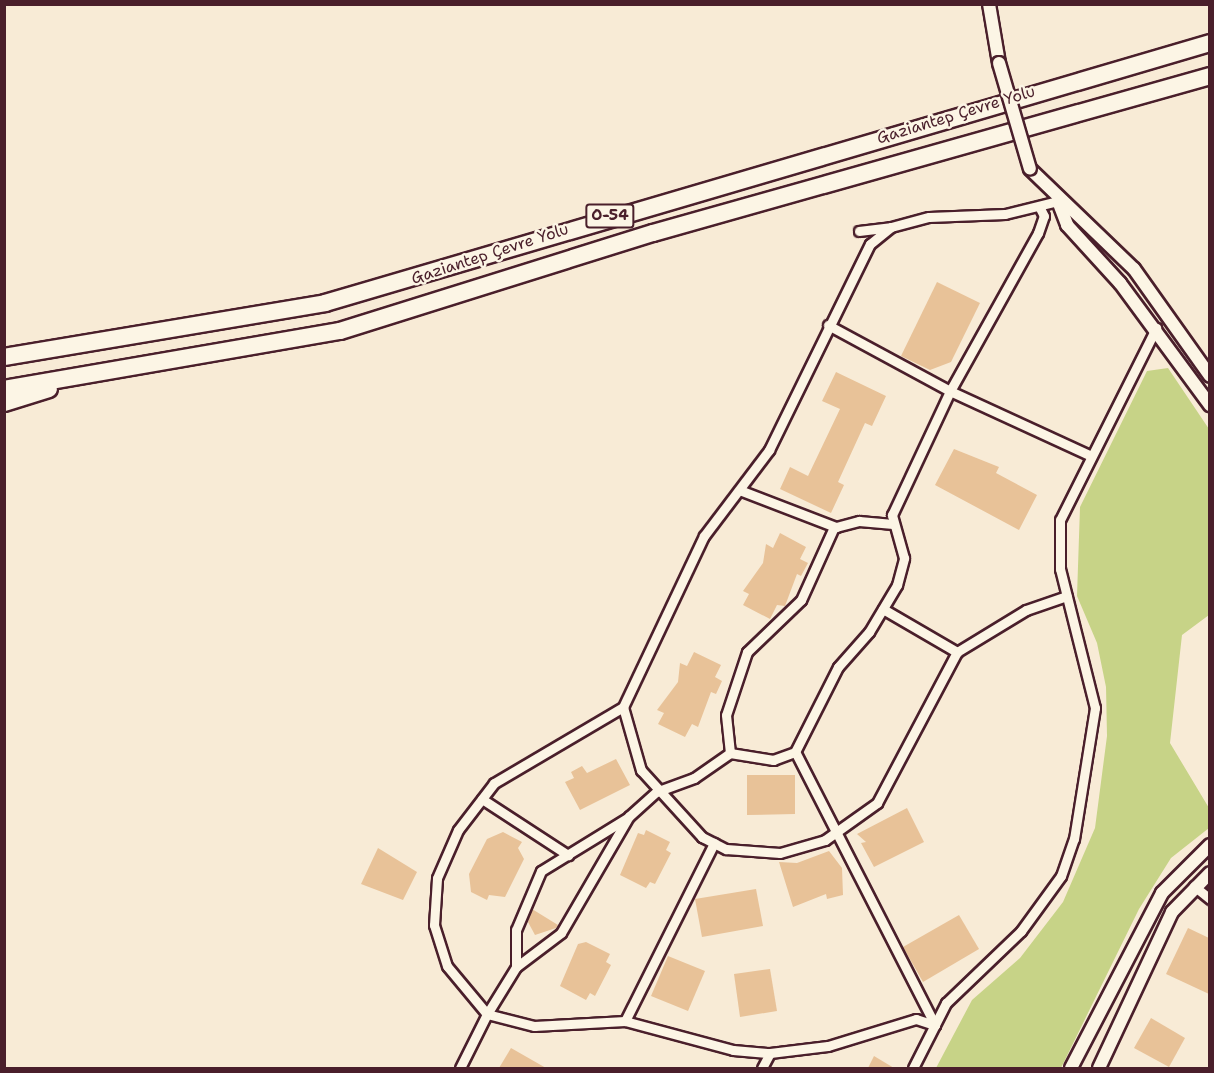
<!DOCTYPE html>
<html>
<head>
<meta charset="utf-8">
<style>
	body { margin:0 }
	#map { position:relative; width:1214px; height:1073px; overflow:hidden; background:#f8ebd6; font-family:"Shantell Sans",sans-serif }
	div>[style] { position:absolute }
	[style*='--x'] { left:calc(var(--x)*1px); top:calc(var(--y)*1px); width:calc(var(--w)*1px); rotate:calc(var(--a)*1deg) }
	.green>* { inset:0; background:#c7d387 }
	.building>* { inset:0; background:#e8c298 }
	.roads { filter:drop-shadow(2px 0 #4a1f2b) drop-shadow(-2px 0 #4a1f2b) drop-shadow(0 2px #4a1f2b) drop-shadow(0 -2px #4a1f2b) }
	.minor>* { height:9px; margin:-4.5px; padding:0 4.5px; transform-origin:4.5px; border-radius:4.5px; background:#fcf5e5 }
	.tertiary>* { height:12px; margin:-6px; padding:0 6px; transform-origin:6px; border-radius:6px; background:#fcf5e5 }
	.motorway>* { height:16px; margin:-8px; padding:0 8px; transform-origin:8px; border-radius:8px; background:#fcf5e5 }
	.bridges { filter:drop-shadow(2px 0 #4a1f2b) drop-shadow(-2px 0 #4a1f2b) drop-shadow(0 2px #4a1f2b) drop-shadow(0 -2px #4a1f2b) }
	.tertiary-bridge>* { height:12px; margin:-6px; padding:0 6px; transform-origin:6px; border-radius:6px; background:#fcf5e5 }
	span { translate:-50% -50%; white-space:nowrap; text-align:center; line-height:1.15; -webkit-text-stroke:5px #fcf5e5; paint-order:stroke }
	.shield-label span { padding:2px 4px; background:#fcf5e5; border:2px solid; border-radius:4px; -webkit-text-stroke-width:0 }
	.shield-label { font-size:15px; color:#4a1f2b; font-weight:700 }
	.street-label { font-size:16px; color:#4a1f2b }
	.frame { position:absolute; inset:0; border:6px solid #4a1f2b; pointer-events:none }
</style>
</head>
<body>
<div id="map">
	<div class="green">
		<i style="clip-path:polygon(1168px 368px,1209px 429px,1209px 615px,1182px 635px,1170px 743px,1209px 808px,1209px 828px,1171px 858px,1139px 909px,1061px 1068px,936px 1068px,972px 1000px,1020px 958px,1063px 902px,1095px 828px,1107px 736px,1106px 687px,1097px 643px,1077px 596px,1080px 507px,1147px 371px)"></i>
	</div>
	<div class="building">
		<i style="clip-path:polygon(937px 282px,980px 303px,951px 362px,930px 370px,901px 356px)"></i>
		<i style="clip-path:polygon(836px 372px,886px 396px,872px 426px,865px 423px,838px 482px,844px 485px,831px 513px,780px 489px,790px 467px,808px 476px,840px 409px,822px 401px)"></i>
		<i style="clip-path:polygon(954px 449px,999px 467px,996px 473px,1037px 495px,1019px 530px,935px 485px)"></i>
		<i style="clip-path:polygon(780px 533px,806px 547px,800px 559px,808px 563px,801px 576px,797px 574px,785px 606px,777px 605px,770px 619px,743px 605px,749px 594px,743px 591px,763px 563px,766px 544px,773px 548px)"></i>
		<i style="clip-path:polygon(694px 652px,721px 665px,715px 677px,722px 681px,716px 694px,711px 692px,698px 727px,692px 724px,685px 737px,658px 724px,664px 713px,657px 710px,678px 682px,680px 663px,687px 666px)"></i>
		<i style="clip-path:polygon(616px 759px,630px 785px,580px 810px,565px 782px,574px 778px,571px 772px,582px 766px,587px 773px)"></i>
		<i style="clip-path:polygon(747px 775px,795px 775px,795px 814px,747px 815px)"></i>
		<i style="clip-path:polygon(907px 808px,924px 842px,874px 867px,861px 843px,866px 842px,857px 834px)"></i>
		<i style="clip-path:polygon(646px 830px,670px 842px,666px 850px,671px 853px,655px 884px,650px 882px,646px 888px,620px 875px,638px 833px,644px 835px)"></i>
		<i style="clip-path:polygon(503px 832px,522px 842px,518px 848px,524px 859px,505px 897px,489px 895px,487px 900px,471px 892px,469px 874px,487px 839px)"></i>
		<i style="clip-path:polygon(378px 848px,417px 872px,403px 900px,361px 884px)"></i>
		<i style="clip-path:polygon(829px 851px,842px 868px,843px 895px,827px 899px,826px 894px,793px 907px,779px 862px,797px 863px)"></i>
		<i style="clip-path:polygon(756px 889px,763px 926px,702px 937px,695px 899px)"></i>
		<i style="clip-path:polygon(532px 909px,558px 925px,556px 928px,535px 935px,528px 922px)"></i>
		<i style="clip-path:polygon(959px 915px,979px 949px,923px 982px,903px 947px)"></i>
		<i style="clip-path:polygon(1188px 928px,1209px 938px,1209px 994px,1166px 974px)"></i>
		<i style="clip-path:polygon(586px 942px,610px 954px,606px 962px,611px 965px,595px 996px,590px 993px,586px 1000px,560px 986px,578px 944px)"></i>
		<i style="clip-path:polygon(668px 956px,705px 971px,688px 1011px,651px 996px)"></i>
		<i style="clip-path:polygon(770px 969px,777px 1011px,740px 1017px,734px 974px)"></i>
		<i style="clip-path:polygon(1151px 1018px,1185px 1038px,1169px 1067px,1134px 1048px)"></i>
		<i style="clip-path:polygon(511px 1048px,546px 1068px,499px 1068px)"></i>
		<i style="clip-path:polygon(874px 1056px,894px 1068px,868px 1068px)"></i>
	</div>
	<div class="roads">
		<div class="minor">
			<i style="--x:859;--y:231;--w:31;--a:-7"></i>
			<i style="--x:828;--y:325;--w:139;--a:28.4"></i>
			<i style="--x:950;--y:391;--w:155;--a:24.7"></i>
			<i style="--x:742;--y:491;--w:101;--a:21"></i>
			<i style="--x:836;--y:527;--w:24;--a:-15"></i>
			<i style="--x:859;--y:521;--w:34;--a:5"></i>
			<i style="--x:834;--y:527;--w:80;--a:114.3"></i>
			<i style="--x:801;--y:600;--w:75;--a:136.1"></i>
			<i style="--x:747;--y:652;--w:66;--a:108.4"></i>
			<i style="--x:726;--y:715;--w:38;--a:84"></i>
			<i style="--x:730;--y:753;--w:44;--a:145.2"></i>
			<i style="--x:694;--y:778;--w:40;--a:159.8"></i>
			<i style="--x:656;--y:792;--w:36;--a:138"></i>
			<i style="--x:629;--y:816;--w:135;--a:120.2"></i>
			<i style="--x:561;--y:933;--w:56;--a:142.9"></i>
			<i style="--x:516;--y:967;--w:55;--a:121.7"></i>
			<i style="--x:487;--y:1014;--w:49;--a:14.3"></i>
			<i style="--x:534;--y:1026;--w:91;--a:-3.1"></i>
			<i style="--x:625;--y:1021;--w:112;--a:15"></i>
			<i style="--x:733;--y:1050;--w:37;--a:5"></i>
			<i style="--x:770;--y:1053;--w:58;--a:-6.9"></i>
			<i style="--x:828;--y:1046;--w:92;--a:-17.1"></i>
			<i style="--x:916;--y:1019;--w:20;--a:18"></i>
			<i style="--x:883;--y:609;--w:86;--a:30.2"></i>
			<i style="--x:623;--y:707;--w:66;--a:74.1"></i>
			<i style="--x:641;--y:770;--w:91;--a:47.7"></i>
			<i style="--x:702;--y:837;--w:27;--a:27"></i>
			<i style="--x:726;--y:849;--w:54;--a:4.2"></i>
			<i style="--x:780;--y:853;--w:47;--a:-16.1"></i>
			<i style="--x:825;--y:840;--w:64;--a:-35.4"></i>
			<i style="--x:877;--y:803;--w:171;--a:-62.1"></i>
			<i style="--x:957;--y:652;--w:81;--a:-31.3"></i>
			<i style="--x:1026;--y:610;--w:43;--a:-18.9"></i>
			<i style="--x:730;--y:753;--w:44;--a:9.2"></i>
			<i style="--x:773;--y:760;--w:23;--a:-20"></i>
			<i style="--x:482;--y:799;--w:103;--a:33.1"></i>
			<i style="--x:1194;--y:886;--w:21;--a:39"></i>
			<i style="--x:516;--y:967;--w:37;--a:-90"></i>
			<i style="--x:516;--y:930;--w:64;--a:-67"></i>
			<i style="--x:541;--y:871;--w:101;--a:-31.6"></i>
			<i style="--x:625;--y:1021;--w:199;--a:-63.4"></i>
			<i style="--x:935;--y:1025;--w:307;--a:-117.1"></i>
			<i style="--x:795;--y:752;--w:95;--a:-63.2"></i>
			<i style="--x:838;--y:667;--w:47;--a:-48.5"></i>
			<i style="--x:869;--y:632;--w:55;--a:-59.2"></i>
			<i style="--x:897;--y:585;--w:28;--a:-75"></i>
			<i style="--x:904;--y:558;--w:45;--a:-105.6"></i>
			<i style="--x:892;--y:515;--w:137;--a:-64.9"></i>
			<i style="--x:950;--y:391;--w:181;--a:-60.9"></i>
			<i style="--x:1038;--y:233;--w:18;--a:-71"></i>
			<i style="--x:1044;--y:216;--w:11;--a:-117"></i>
			<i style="--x:460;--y:1068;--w:60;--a:-63.4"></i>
			<i style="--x:487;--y:1014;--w:62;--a:-129.8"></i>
			<i style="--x:447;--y:966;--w:43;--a:-107.6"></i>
			<i style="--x:434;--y:925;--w:47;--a:-86.3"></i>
			<i style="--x:437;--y:878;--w:52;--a:-66.4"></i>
			<i style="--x:458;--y:830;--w:59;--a:-52.5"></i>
			<i style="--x:494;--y:783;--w:150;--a:-30.5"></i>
			<i style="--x:623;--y:707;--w:189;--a:-64.7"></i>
			<i style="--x:704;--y:536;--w:108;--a:-52.9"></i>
			<i style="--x:769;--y:450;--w:229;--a:-63.9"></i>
			<i style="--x:870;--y:244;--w:27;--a:-39"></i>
			<i style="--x:891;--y:227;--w:39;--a:-15"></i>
			<i style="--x:929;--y:217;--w:76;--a:-2.3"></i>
			<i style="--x:1005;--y:214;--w:55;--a:-13.8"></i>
			<i style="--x:762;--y:1068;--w:17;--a:-62"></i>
			<i style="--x:913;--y:1068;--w:73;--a:-63.1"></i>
			<i style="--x:946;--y:1003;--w:104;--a:-43.8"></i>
			<i style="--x:1021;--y:931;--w:68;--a:-54"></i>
			<i style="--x:1061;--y:876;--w:39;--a:-71"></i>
			<i style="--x:1074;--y:839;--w:133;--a:-80.9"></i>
			<i style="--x:1095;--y:708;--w:143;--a:-104.1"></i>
			<i style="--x:1060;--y:569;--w:49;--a:-90"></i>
			<i style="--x:1060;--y:520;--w:215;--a:-63.4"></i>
		</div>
		<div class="tertiary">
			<i style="--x:989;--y:4;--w:60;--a:80.4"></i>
			<i style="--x:1030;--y:169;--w:144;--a:43.9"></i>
			<i style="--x:1134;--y:269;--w:131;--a:54.6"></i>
			<i style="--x:1058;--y:201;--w:26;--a:69"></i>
			<i style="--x:1067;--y:225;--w:79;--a:47.6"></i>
			<i style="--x:1120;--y:283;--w:152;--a:53.6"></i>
			<i style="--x:1071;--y:1068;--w:197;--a:-62.5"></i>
			<i style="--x:1162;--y:893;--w:68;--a:-45"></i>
			<i style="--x:1099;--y:1068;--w:172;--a:-64.9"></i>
			<i style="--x:1172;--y:912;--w:54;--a:-45.7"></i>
		</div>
		<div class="motorway">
			<i style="--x:4;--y:357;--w:326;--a:-9.5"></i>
			<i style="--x:325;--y:303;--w:922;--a:-16.37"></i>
			<i style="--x:4;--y:389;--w:341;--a:-9.8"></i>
			<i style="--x:340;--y:331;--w:328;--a:-17.4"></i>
			<i style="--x:653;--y:233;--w:579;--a:-15.74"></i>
			<i style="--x:4;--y:403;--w:47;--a:-17.3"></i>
		</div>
	</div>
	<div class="bridges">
		<div class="tertiary-bridge">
			<i style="--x:999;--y:63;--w:110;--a:73.7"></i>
		</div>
	</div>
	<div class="shield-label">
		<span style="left:610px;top:216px">O-54</span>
	</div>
	<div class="street-label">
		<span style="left:956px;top:115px;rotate:-17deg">Gaziantep Çevre Yolu</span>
		<span style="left:490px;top:254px;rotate:-18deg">Gaziantep Çevre Yolu</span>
	</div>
	<div class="frame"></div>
</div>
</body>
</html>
